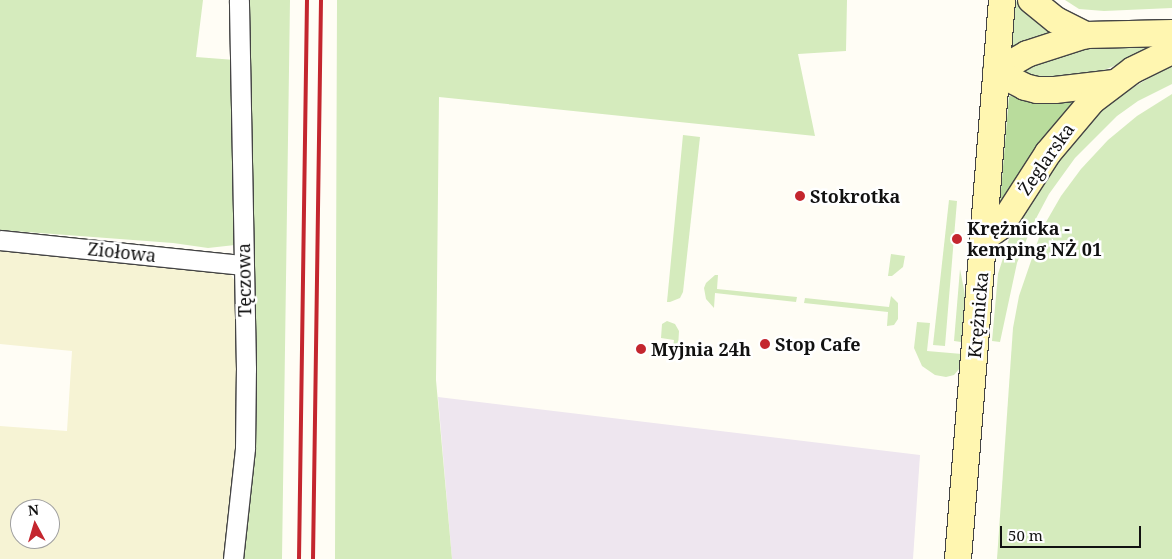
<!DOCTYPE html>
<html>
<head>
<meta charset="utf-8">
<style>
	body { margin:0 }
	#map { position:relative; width:1172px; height:559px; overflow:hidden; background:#fffdf5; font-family:"Noto Serif",serif }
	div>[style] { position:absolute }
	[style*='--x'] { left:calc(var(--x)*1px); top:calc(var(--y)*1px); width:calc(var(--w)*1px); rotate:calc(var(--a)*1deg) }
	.industrial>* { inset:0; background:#eee6ef }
	.farmland>* { inset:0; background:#f6f3d4 }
	.green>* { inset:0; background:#d5ebbd }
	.forest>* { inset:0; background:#b9dc9c }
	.roads { filter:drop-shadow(1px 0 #444) drop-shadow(-1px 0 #444) drop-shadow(0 1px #444) drop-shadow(0 -1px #444) }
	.street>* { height:19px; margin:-9.5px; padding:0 9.5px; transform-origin:9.5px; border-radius:9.5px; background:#fff }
	.secondary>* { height:26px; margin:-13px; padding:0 13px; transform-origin:13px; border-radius:13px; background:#fff6b0 }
	.rail>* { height:4px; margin:-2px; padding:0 2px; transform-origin:2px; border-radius:2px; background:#c4262e }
	.dots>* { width:14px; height:14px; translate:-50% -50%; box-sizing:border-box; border:2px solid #fff; border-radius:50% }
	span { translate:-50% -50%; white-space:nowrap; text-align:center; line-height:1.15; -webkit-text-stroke:5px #fff; paint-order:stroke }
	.street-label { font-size:18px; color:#111 }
	.poi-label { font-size:18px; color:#111; font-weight:700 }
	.left { translate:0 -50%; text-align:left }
	.north { position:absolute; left:10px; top:499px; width:50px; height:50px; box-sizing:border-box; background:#fff; border:1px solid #a0a0a0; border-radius:50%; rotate:354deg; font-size:14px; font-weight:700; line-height:20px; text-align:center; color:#111 }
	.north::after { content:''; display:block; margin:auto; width:18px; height:22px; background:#c4262e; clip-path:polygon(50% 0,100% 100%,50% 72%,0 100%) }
	.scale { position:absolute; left:1000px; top:526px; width:141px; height:22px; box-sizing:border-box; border:2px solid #111; border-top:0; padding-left:6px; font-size:15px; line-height:18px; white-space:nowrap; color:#111; -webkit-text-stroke:4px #fff; paint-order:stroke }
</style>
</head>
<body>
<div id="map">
	<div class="industrial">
		<i style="clip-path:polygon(438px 397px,920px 455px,913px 559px,452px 559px)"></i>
	</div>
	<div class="farmland">
		<i style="clip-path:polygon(evenodd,0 244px,222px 268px,231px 275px,239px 288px,239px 450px,227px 559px,0 559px,0 426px,67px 431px,72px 351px,0 344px,0 244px,20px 509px,50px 509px,50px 539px,20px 539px,20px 509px)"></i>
	</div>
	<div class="green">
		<i style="clip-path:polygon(0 0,203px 0,196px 57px,235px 60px,235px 245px,208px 248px,173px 243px,0 230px)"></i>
		<i style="clip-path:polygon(247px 0,290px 0,282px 559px,238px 559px,250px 448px,252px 167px,246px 37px)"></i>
		<i style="clip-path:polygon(337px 0,847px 0,846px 51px,798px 54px,815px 136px,439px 97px,436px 380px,452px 559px,335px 559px)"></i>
		<i style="clip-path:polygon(1020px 0,1065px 33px,1010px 52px,1011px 3px)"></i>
		<i style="clip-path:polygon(1065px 0,1172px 0,1172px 8px,1104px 11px,1079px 9px)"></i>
		<i style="clip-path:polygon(1157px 43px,1140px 55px,1097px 73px,1065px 80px,1034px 78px,1024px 74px,1023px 66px,1083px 46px)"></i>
		<i style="clip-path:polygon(1172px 64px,1172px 84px,1138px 101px,1117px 116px,1075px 158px,1049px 194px,1032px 226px,1017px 263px,1000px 342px,992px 341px,998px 274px,1009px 239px,1017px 222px,1068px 141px,1114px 99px)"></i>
		<i style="clip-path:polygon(1172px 94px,1172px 559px,997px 559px,1013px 328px,1019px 296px,1042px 229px,1061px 196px,1081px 169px,1108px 140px,1137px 116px)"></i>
		<i style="clip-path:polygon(683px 135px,700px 137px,683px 292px,680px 298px,670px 302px,667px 302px)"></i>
		<i style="clip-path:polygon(949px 200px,957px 201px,945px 346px,933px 345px)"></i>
		<i style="clip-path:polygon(891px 254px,905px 256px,903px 267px,892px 276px,888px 276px)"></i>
		<i style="clip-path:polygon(960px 269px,966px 300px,961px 342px,954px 341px)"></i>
		<i style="clip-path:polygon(715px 275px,718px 275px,717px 289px,797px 297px,796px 302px,715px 293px,714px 308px,706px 299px,704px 288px,706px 283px)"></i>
		<i style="clip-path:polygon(891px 296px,898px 303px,898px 319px,894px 325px,887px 326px,888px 312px,804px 303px,805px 298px,889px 307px)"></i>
		<i style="clip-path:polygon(667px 321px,675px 324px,679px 331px,678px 348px,673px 348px,674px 340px,661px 338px,662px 324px)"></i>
		<i style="clip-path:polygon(917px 322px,930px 323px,927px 351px,962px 354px,960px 368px,954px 375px,946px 377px,935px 375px,922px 366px,914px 348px)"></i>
	</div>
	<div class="forest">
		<i style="clip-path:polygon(1090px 90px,1003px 203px,1000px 202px,1009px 96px,1030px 98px)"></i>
	</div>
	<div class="roads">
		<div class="street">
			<i style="--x:0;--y:240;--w:245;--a:5.9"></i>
			<i style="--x:233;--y:559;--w:112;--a:-83.8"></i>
			<i style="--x:245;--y:448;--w:79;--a:-89.3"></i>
			<i style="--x:246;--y:369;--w:369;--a:-91.1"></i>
		</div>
		<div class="secondary">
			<i style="--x:1031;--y:0;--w:32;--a:39"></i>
			<i style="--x:1056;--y:20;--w:34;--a:27"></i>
			<i style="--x:996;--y:72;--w:36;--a:-30"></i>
			<i style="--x:1027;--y:54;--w:62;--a:-17.9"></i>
			<i style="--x:1086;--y:35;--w:86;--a:-1.3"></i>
			<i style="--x:996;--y:72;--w:33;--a:27"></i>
			<i style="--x:1025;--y:87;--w:12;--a:14"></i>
			<i style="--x:1037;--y:90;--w:18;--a:0"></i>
			<i style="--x:1055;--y:90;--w:58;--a:-6.9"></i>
			<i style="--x:984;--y:238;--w:21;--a:-35"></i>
			<i style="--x:1001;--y:226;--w:87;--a:-57.2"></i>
			<i style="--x:1048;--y:153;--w:68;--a:-49.8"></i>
			<i style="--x:1092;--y:101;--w:51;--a:-37.1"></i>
			<i style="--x:1133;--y:70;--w:43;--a:-26"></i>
			<i style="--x:958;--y:559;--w:561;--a:-85.5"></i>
		</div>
	</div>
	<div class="rail">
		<i style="--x:299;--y:559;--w:559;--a:-89.18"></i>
		<i style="--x:313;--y:559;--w:559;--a:-89.18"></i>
	</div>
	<div class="dots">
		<i style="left:800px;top:196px;background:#c4262e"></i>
		<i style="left:957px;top:239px;background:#c4262e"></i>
		<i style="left:765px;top:344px;background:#c4262e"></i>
		<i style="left:641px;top:349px;background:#c4262e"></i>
	</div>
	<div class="street-label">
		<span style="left:1046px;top:159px;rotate:-55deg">Żeglarska</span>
		<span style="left:122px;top:252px;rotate:6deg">Ziołowa</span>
		<span style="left:244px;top:280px;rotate:-91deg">Tęczowa</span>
		<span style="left:978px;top:315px;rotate:-85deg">Krężnicka</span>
	</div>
	<div class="poi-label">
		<span class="left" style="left:810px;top:196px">Stokrotka</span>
		<span class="left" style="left:967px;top:239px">Krężnicka -<br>kemping NŻ 01</span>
		<span class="left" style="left:775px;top:344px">Stop Cafe</span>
		<span class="left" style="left:651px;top:349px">Myjnia 24h</span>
	</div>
	<div class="north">N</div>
	<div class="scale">50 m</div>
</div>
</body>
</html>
